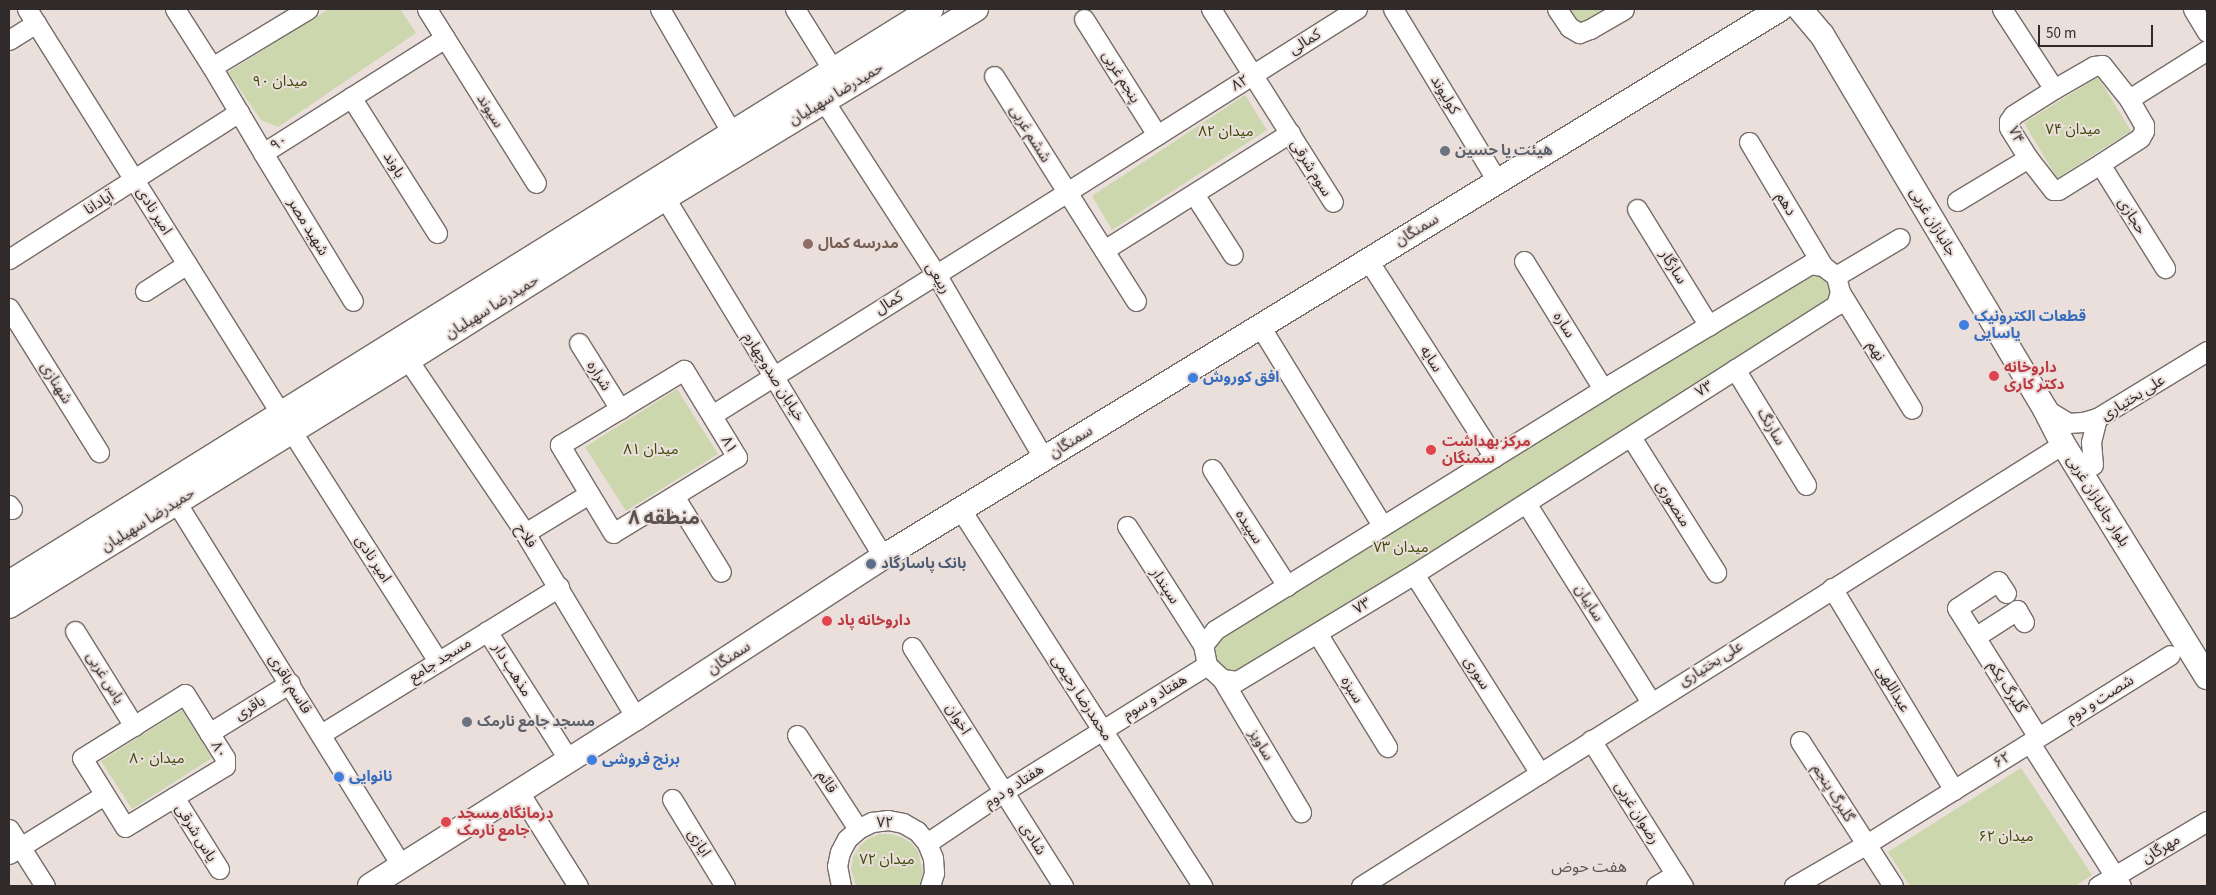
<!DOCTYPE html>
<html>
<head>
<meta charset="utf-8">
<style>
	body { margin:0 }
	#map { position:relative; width:2216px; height:895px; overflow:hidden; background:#eadfdb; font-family:"Source Sans 3","Noto Sans Arabic",sans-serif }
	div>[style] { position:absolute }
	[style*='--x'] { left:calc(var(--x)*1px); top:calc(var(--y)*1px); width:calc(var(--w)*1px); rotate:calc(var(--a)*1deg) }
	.green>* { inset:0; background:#cdd7ad }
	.roads { filter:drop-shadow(1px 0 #766c68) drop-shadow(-1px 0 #766c68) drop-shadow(0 1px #766c68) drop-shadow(0 -1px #766c68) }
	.minor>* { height:19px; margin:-9.5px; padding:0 9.5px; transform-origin:9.5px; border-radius:9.5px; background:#fff }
	.major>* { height:24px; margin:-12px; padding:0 12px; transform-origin:12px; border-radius:12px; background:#fff }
	.dots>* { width:14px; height:14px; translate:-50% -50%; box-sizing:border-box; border:2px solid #eadfdb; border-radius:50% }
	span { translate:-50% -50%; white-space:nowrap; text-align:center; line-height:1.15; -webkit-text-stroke:4px #eadfdb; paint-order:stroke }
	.street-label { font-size:15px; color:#302b2a }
	.park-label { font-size:15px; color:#414a0b }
	.worship-label { font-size:15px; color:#5b616d; font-weight:700 }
	.left { translate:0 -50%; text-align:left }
	.education-label { font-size:15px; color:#785e54; font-weight:700 }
	.shop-label { font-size:15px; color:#366cbe; font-weight:700 }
	.health-label { font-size:15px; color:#be3a42; font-weight:700 }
	.service-label { font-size:15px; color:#4e5e75; font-weight:700 }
	.neighbourhood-label { font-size:16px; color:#5d5450 }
	.district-label { font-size:20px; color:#5d5450; font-weight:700 }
	.frame { position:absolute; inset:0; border:10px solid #302b2a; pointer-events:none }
	.scale { position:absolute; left:2038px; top:25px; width:115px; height:22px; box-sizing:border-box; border:2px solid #302b2a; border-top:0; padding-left:6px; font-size:15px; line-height:18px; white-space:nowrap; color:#302b2a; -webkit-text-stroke:4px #eadfdb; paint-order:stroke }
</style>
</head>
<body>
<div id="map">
	<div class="green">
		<i style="clip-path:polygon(329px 9px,400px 9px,416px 33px,278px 127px,261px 120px,228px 72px)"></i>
		<i style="clip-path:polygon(1566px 9px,1608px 9px,1586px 23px,1578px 24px)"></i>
		<i style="clip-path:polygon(2098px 77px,2131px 131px,2057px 178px,2024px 123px)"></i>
		<i style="clip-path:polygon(1245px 95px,1267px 130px,1112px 230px,1092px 196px)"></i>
		<i style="clip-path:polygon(1810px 264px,1840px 292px,1237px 681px,1207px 665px,1215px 630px)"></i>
		<i style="clip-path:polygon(677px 389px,718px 454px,626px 511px,585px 447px)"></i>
		<i style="clip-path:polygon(182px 710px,212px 758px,132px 809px,101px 761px)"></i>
		<i style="clip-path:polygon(2021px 768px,2092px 875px,2075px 886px,1910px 886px,1888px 852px)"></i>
		<i style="clip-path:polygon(879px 834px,890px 834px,901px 837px,911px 843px,918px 851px,923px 873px,919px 886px,856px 886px,851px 869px,853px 857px,860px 846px,868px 839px)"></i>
	</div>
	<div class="roads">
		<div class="minor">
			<i style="--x:27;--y:9;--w:478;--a:57.9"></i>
			<i style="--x:175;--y:9;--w:69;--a:57.5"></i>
			<i style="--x:308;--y:9;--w:112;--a:148.9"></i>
			<i style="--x:212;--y:67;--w:100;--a:59.3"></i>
			<i style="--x:263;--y:153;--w:215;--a:-32.3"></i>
			<i style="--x:445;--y:38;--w:34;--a:-122"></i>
			<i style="--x:660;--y:9;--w:143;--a:59.9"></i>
			<i style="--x:795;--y:9;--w:72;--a:58.1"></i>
			<i style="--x:1211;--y:9;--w:228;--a:57.7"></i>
			<i style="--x:1393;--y:9;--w:201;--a:58.8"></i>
			<i style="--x:1557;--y:9;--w:22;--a:56"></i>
			<i style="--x:1569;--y:27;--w:12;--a:31"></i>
			<i style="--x:1579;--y:33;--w:12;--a:-20"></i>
			<i style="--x:1590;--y:29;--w:39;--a:-30"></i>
			<i style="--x:2002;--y:9;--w:95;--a:57"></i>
			<i style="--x:2193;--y:9;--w:27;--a:59"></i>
			<i style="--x:1084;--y:19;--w:137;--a:57.8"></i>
			<i style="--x:445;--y:38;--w:171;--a:57.9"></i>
			<i style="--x:9;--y:40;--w:32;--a:-32"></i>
			<i style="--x:2102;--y:65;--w:43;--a:51.5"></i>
			<i style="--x:2129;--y:99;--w:30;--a:60"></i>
			<i style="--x:2144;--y:125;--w:6;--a:90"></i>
			<i style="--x:2144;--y:131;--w:8;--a:120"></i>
			<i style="--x:2140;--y:138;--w:48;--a:147"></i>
			<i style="--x:2100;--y:164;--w:49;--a:148.2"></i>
			<i style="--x:2058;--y:190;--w:5;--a:180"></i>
			<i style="--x:2053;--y:190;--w:41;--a:-128"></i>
			<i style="--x:2028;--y:158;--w:36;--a:-122"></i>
			<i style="--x:2009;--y:127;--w:6;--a:-90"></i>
			<i style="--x:2009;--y:121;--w:7;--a:-56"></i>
			<i style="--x:2013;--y:115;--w:49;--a:-32.4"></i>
			<i style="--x:2054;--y:89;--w:46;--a:-29.9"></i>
			<i style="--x:2094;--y:66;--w:8;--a:-7"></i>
			<i style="--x:351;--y:97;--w:161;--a:57.7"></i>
			<i style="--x:2129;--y:99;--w:92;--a:-32.1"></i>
			<i style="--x:824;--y:101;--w:206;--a:57.1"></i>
			<i style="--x:936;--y:274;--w:214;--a:59.7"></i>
			<i style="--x:1749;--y:142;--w:144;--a:59.2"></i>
			<i style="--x:263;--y:153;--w:173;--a:58.7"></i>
			<i style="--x:2100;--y:164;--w:123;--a:58"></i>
			<i style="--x:1194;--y:194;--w:72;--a:57.4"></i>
			<i style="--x:665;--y:198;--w:420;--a:58.7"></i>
			<i style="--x:1957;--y:201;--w:83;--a:-31.2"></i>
			<i style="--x:1637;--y:209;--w:137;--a:58.4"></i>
			<i style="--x:1104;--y:250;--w:220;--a:-32.2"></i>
			<i style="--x:9;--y:259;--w:273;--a:-32.6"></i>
			<i style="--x:1368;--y:260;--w:234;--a:57.4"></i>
			<i style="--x:1524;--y:261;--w:150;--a:58.3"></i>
			<i style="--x:1810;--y:264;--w:13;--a:9"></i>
			<i style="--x:1823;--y:266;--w:16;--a:38"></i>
			<i style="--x:1836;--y:276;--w:16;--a:76"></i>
			<i style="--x:1840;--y:292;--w:14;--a:107"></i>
			<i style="--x:1836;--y:305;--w:500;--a:147.48"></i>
			<i style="--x:1414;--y:574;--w:207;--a:148.8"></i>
			<i style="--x:1237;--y:681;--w:15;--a:-172"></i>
			<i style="--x:1222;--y:679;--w:21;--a:-137"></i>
			<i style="--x:1207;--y:665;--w:20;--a:-101"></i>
			<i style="--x:1203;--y:645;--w:19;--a:-51"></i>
			<i style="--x:1215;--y:630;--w:457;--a:-31.8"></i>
			<i style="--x:1603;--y:389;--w:242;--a:-31.1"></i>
			<i style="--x:1836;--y:276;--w:74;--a:-30.7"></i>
			<i style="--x:145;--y:291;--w:50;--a:-32.7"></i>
			<i style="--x:1840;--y:292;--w:137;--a:58.4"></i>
			<i style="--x:1136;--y:301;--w:129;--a:-122.3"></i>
			<i style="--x:1067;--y:192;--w:343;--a:-32.3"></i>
			<i style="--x:9;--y:308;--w:170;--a:58"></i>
			<i style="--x:1260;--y:326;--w:233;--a:58.5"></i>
			<i style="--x:579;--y:343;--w:78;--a:58.2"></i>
			<i style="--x:408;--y:360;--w:209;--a:55.9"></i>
			<i style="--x:525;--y:533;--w:216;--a:59"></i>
			<i style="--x:1735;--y:369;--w:136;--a:58.5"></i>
			<i style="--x:684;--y:370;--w:102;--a:58.7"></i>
			<i style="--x:737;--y:457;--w:145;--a:148.5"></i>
			<i style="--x:613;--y:533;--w:103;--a:-121.1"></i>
			<i style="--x:560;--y:445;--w:145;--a:-31.2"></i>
			<i style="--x:2045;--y:409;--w:27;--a:31"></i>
			<i style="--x:2068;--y:423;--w:15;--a:-4"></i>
			<i style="--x:2083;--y:422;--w:15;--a:-16"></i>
			<i style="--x:2097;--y:418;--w:129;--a:-31.3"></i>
			<i style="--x:712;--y:415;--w:419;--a:-32.1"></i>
			<i style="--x:1067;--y:192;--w:137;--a:-122.2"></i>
			<i style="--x:292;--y:432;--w:272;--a:57.5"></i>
			<i style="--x:1631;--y:437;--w:160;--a:57.8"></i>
			<i style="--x:2093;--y:465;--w:23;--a:-95"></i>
			<i style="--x:2091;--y:442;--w:25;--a:-76"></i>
			<i style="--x:1212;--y:469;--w:139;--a:57.3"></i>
			<i style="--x:674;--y:496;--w:89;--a:58.3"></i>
			<i style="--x:176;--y:502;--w:428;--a:58.2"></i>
			<i style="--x:1526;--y:503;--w:235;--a:57.9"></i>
			<i style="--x:9;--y:505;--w:5;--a:53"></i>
			<i style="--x:961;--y:510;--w:447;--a:57.3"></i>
			<i style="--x:1127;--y:526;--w:141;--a:57.4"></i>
			<i style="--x:525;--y:533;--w:75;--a:-31.4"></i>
			<i style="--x:1414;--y:574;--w:236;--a:57.7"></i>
			<i style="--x:1832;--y:588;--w:236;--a:58.9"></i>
			<i style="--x:2006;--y:593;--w:14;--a:-124"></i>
			<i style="--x:1998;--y:581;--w:49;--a:146.6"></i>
			<i style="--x:1957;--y:608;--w:152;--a:57.9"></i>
			<i style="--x:75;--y:631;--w:112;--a:58.2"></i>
			<i style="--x:487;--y:631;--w:153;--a:57.6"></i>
			<i style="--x:1317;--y:633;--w:134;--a:58.4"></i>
			<i style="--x:1975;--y:637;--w:50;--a:-32.7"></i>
			<i style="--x:2017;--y:610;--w:14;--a:60"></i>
			<i style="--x:912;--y:647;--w:283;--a:57.7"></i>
			<i style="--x:1222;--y:679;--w:155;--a:59.3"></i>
			<i style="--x:185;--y:694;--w:75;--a:58"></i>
			<i style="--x:225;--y:758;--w:8;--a:90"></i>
			<i style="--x:225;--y:766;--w:117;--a:148.6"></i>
			<i style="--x:125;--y:827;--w:81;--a:-121.9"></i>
			<i style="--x:82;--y:758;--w:121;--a:-31.9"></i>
			<i style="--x:209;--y:733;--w:95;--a:-31.7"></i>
			<i style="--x:321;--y:734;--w:280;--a:-31.7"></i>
			<i style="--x:797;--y:735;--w:112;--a:57"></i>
			<i style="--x:1591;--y:740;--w:173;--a:57.8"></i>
			<i style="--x:1800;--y:741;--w:172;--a:57.3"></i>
			<i style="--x:2030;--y:743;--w:169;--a:57.5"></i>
			<i style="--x:519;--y:792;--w:111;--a:57.9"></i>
			<i style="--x:174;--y:797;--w:85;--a:58"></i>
			<i style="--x:672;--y:799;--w:102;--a:58.7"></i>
			<i style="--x:9;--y:829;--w:67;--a:57.7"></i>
			<i style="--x:927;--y:843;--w:92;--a:-33.9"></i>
			<i style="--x:1003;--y:792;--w:240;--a:-31.9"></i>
			<i style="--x:9;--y:854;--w:112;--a:-31.8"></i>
			<i style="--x:841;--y:886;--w:20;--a:-101"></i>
			<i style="--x:837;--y:866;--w:14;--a:-78"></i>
			<i style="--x:840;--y:852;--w:15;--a:-62"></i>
			<i style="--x:847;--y:839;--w:15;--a:-42"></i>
			<i style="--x:858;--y:829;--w:16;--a:-27"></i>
			<i style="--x:872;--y:822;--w:16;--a:-7"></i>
			<i style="--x:888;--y:820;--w:15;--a:11"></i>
			<i style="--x:903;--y:823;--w:16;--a:30"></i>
			<i style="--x:917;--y:831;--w:16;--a:50"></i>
			<i style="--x:927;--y:843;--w:16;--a:68"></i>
			<i style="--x:933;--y:858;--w:15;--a:86"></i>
			<i style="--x:934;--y:873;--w:14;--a:107"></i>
			<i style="--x:1361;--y:886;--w:830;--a:-32.2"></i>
			<i style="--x:1656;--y:886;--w:23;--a:-31"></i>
			<i style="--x:1794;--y:886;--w:82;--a:-30"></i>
			<i style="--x:1865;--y:845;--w:359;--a:-31.9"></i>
			<i style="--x:2098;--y:886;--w:127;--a:-30.8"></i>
		</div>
		<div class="major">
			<i style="--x:1800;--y:9;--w:34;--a:50"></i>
			<i style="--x:1822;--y:35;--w:435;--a:59.2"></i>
			<i style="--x:2045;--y:409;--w:39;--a:63"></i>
			<i style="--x:2063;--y:444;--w:274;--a:58.3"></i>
			<i style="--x:9;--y:583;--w:1086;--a:-31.9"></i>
			<i style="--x:9;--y:606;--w:469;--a:-31.7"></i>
			<i style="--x:408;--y:360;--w:304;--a:-32.2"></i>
			<i style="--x:665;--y:198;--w:364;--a:-31.3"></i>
			<i style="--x:370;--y:886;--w:315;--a:-32.3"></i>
			<i style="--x:636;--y:718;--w:295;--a:-33.1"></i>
			<i style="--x:883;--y:557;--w:1051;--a:-31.42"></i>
		</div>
	</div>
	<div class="dots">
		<i style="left:1445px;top:151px;background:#6b7280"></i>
		<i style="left:808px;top:244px;background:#8d6e63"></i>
		<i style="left:1964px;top:325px;background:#3f7fe0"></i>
		<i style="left:1994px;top:376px;background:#e0444e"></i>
		<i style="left:1193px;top:378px;background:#3f7fe0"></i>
		<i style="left:1431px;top:450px;background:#e0444e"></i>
		<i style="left:871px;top:564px;background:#5c6f8a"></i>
		<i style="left:827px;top:621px;background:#e0444e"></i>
		<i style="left:467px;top:722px;background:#6b7280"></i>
		<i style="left:592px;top:760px;background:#3f7fe0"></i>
		<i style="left:339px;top:777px;background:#3f7fe0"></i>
		<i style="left:446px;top:822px;background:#e0444e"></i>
	</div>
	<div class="street-label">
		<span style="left:1305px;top:42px;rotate:-32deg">کمالی</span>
		<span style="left:1121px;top:77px;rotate:58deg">پنجم غربی</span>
		<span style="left:1240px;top:83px;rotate:-30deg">۸۲</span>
		<span style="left:836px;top:94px;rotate:-31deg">حمیدرضا سهیلیان</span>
		<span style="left:1445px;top:95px;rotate:59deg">کولیوند</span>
		<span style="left:490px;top:111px;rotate:58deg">سیوند</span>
		<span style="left:1030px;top:134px;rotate:58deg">ششم غربی</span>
		<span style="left:2016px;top:135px;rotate:64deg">۷۴</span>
		<span style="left:279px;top:143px;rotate:-32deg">۹۰</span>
		<span style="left:394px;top:165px;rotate:58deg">باوند</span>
		<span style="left:1311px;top:168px;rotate:58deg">سوم شرقی</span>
		<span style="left:99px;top:203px;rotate:-32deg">آپادانا</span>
		<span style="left:1786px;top:204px;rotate:59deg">دهم</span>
		<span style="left:154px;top:211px;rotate:58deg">امیر نادی</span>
		<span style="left:2132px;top:216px;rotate:58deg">حجازی</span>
		<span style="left:1933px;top:222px;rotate:59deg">جانبازان غربی</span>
		<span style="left:308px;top:227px;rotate:59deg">شهید مصر</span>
		<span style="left:1417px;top:230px;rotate:-31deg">سمنگان</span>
		<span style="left:1673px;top:267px;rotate:58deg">سازگار</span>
		<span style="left:938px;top:278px;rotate:59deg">ربیعی</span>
		<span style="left:889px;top:303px;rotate:-32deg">کمال</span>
		<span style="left:492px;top:307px;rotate:-32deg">حمیدرضا سهیلیان</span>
		<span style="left:1564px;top:325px;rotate:58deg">ساره</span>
		<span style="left:1876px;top:351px;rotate:58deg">نهم</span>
		<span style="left:1431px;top:359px;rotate:57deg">سایه</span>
		<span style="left:599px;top:376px;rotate:58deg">شراره</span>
		<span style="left:774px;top:377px;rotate:58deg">خیابان صدوچهارم</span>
		<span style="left:56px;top:383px;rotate:58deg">شهنازی</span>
		<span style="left:1704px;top:389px;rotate:-33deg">۷۳</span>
		<span style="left:2133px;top:398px;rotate:-32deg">علی بختیاری</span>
		<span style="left:1771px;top:427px;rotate:59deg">سارنگ</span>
		<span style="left:1071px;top:442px;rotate:-32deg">سمنگان</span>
		<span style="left:729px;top:445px;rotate:61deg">۸۱</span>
		<span style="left:2098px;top:501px;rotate:58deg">بلوار جانبازان غربی</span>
		<span style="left:1673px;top:504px;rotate:58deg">منصوری</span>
		<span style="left:148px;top:520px;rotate:-32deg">حمیدرضا سهیلیان</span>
		<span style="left:1249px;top:527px;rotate:57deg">سپیده</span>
		<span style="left:526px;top:536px;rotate:57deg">فلاح</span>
		<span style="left:373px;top:559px;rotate:57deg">امیر نادی</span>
		<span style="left:1165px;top:586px;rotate:57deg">سپندار</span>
		<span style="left:1589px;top:603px;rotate:58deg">سایبان</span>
		<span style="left:1362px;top:606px;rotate:-31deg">۷۳</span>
		<span style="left:729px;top:658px;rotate:-33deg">سمنگان</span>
		<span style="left:440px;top:660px;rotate:-32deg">مسجد جامع</span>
		<span style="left:1711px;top:664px;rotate:-32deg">علی بختیاری</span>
		<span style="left:512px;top:670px;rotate:58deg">مذهب دار</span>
		<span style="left:1477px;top:673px;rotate:58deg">سوری</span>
		<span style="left:105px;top:678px;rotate:58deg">یاس غربی</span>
		<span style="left:290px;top:684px;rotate:58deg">قاسم باقری</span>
		<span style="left:2007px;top:687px;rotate:58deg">گلبرگ یکم</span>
		<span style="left:1893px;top:689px;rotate:59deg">عبداللهی</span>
		<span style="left:1352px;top:690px;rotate:58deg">سبزه</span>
		<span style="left:1155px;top:697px;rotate:-32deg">هفتاد و سوم</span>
		<span style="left:1082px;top:698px;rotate:57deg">محمدرضا رحیمی</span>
		<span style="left:2100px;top:699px;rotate:-32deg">شصت و دوم</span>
		<span style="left:250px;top:708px;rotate:-32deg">باقری</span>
		<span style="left:958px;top:719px;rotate:58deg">اخوان</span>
		<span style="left:1261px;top:745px;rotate:59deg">ساویز</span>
		<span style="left:219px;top:750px;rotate:62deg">۸۰</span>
		<span style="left:2002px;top:760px;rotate:-32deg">۶۲</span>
		<span style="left:827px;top:782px;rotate:57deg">قائم</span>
		<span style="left:1014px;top:786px;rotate:-33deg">هفتاد و دوم</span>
		<span style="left:1833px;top:793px;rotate:58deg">گلبرگ پنجم</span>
		<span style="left:1637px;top:813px;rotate:58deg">رضوان غربی</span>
		<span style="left:885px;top:823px">۷۲</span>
		<span style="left:196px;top:833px;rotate:58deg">یاس شرقی</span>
		<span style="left:1033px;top:839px;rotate:58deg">شادی</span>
		<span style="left:699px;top:843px;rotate:58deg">ایازی</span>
		<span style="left:2161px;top:849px;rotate:-31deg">مهرگان</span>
	</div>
	<div class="park-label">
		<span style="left:280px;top:82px">میدان ۹۰</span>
		<span style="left:2073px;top:130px">میدان ۷۴</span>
		<span style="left:1226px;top:132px">میدان ۸۲</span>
		<span style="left:651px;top:450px">میدان ۸۱</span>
		<span style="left:1401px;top:548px">میدان ۷۳</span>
		<span style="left:157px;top:759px">میدان ۸۰</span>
		<span style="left:2006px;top:837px">میدان ۶۲</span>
		<span style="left:887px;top:860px">میدان ۷۲</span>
	</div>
	<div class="worship-label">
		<span class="left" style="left:1455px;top:151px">هیئت یا حسین</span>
		<span class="left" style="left:477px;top:722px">مسجد جامع نارمک</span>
	</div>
	<div class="education-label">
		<span class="left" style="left:818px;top:244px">مدرسه کمال</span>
	</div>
	<div class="shop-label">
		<span class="left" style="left:1974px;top:325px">قطعات الکترونیک<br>یاسایی</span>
		<span class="left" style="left:1203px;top:378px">افق کوروش</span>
		<span class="left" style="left:602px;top:760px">برنج فروشی</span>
		<span class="left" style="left:349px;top:777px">نانوایی</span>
	</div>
	<div class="health-label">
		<span class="left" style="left:2004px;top:376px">داروخانه<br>دکتر کاری</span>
		<span class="left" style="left:1442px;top:450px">مرکز بهداشت<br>سمنگان</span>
		<span class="left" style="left:837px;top:621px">داروخانه پاد</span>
		<span class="left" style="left:457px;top:822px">درمانگاه مسجد<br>جامع نارمک</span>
	</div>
	<div class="service-label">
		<span class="left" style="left:881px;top:564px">بانک پاسارگاد</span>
	</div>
	<div class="neighbourhood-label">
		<span style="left:1589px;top:867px">هفت حوض</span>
	</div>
	<div class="district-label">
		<span style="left:664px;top:518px">منطقه ۸</span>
	</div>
	<div class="frame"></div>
	<div class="scale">50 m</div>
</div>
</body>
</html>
